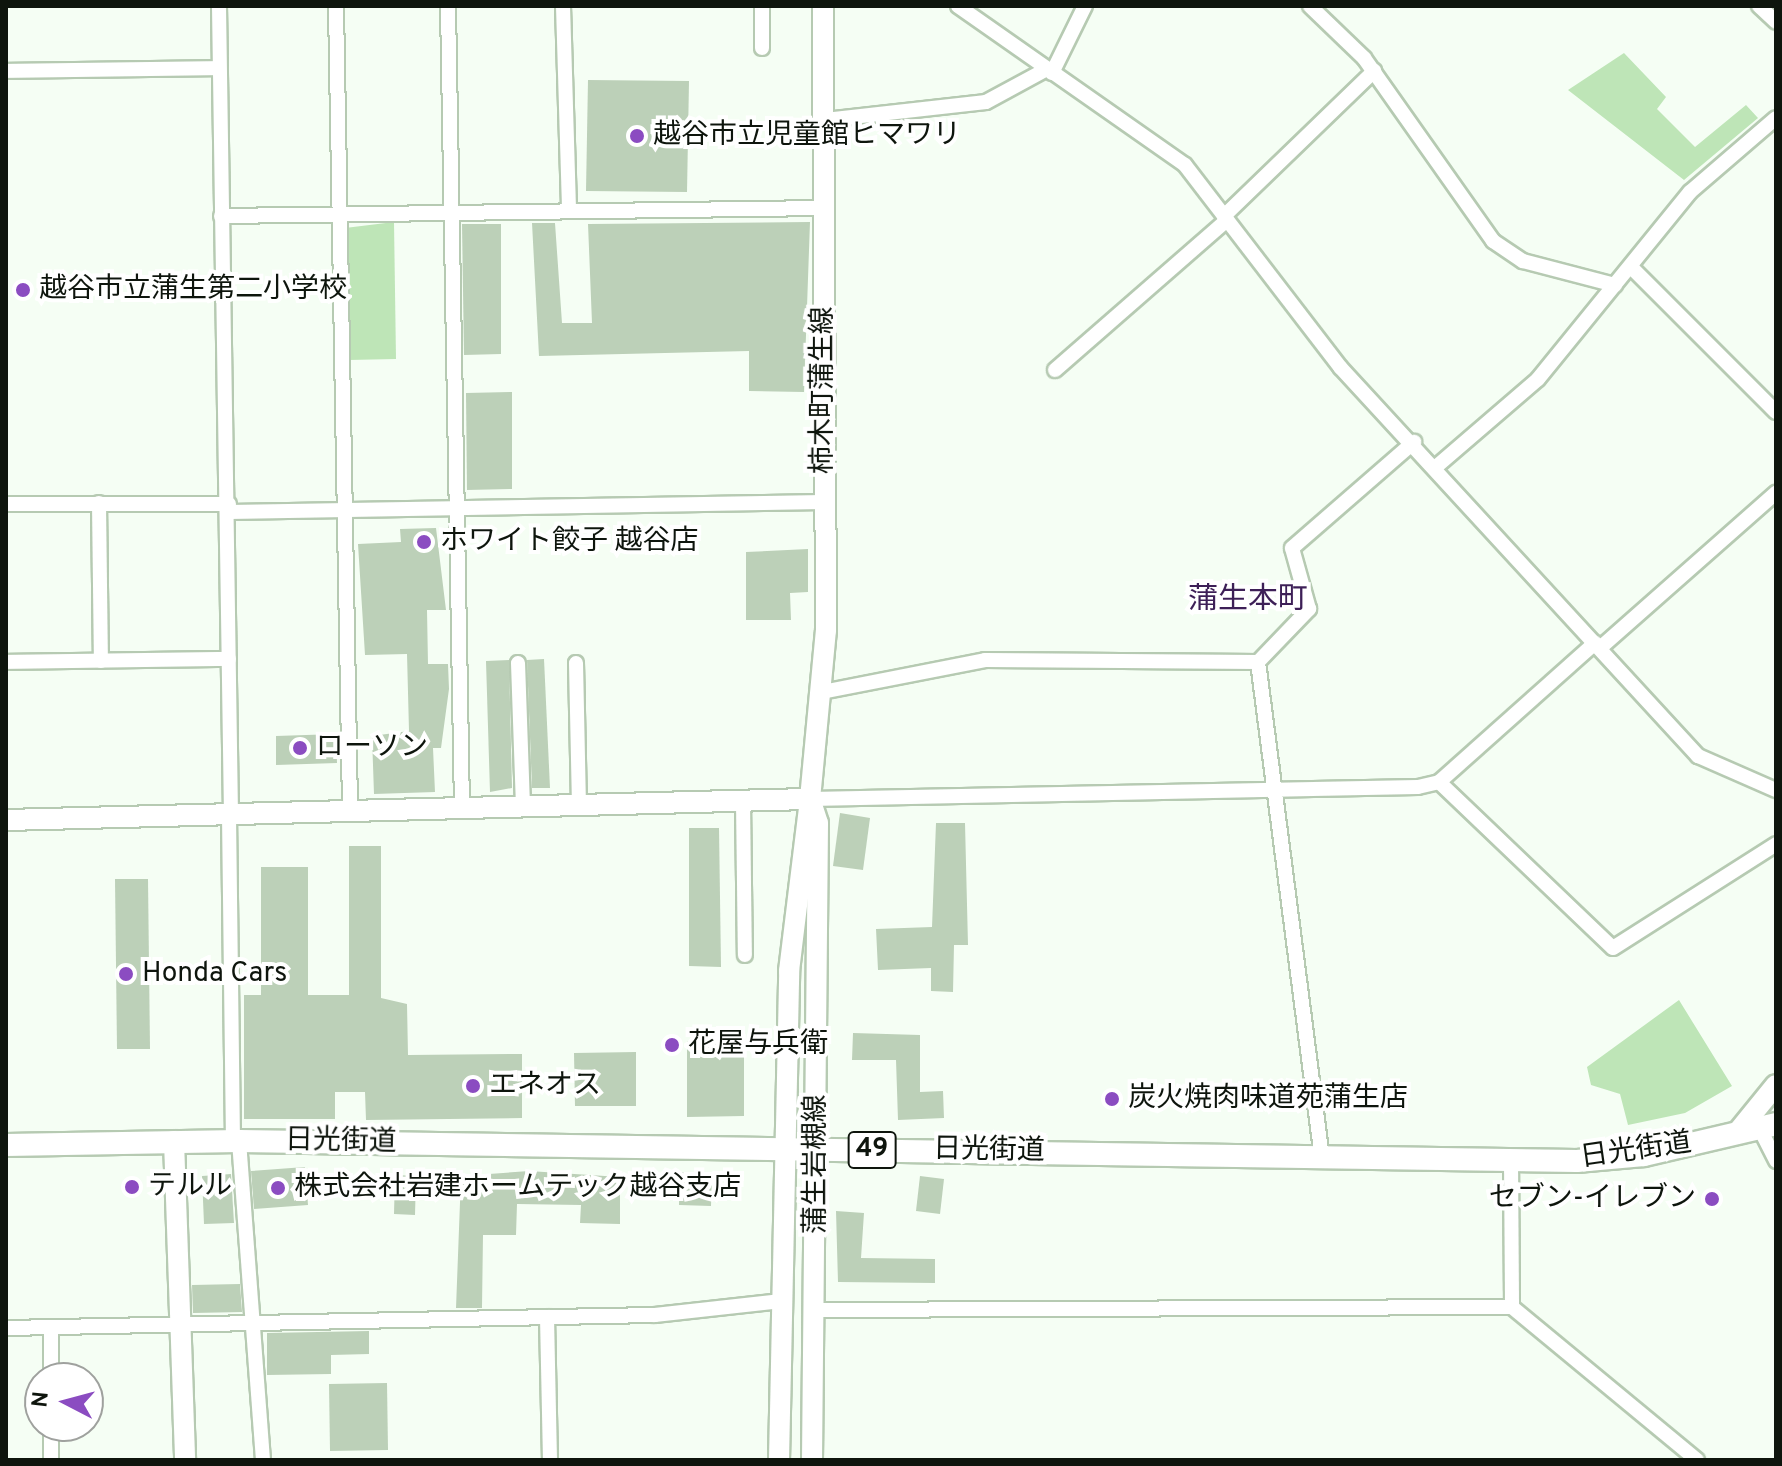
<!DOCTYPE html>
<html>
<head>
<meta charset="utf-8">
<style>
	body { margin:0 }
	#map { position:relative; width:1782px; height:1466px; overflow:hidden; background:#f5fef4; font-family:Overpass,"Noto Sans JP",sans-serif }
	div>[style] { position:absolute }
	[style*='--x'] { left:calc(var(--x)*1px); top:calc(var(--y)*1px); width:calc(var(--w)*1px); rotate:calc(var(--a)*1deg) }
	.green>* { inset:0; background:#bee5b7 }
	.building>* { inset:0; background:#bcd0b8 }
	.roads { filter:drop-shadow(2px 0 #b6cab2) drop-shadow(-2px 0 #b6cab2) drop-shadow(0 2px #b6cab2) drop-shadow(0 -2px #b6cab2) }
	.street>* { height:14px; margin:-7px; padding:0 7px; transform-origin:7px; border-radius:7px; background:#fff }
	.secondary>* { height:20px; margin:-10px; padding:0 10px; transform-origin:10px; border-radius:10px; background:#fff }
	.primary>* { height:22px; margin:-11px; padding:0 11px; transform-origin:11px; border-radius:11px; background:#fff }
	.dots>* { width:22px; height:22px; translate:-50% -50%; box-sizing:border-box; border:4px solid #fff; border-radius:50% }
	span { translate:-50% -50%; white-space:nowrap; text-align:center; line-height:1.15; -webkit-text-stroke:8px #fff; paint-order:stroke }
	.shield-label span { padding:2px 6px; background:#fff; border:2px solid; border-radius:6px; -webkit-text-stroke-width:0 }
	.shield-label { font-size:26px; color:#0e150d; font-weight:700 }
	.poi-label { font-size:28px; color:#0e150d }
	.left { translate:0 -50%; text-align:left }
	.right { translate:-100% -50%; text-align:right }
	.street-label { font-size:28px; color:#0e150d }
	.neighbourhood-label { font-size:30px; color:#3d1f57 }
	.frame { position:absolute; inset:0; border:8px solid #0e150d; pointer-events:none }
	.north { position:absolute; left:24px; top:1362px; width:80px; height:80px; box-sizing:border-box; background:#fff; border:2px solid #9fa19e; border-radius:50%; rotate:276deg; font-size:22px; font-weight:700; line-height:32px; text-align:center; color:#0e150d }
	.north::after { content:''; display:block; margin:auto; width:28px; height:36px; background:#8b4cc1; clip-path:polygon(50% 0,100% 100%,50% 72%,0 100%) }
</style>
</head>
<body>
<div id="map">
	<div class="green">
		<i style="clip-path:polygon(1624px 53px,1666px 97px,1657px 109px,1695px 147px,1746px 105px,1758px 118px,1684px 180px,1568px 90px)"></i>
		<i style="clip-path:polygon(394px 222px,396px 359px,349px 360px,345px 228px)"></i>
		<i style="clip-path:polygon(1679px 1000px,1732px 1086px,1685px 1113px,1628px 1125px,1620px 1094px,1591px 1085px,1587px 1067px)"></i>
	</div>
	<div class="building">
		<i style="clip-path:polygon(588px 80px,689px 81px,687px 192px,586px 191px)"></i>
		<i style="clip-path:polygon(810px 222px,804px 392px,749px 391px,749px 351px,539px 356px,532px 223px,555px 223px,562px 323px,592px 323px,588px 224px)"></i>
		<i style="clip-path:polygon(462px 224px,501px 224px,501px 354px,464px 355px)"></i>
		<i style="clip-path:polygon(512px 392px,512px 489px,467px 490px,466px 393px)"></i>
		<i style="clip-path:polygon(436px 528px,446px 610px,427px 610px,428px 664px,448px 664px,449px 689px,441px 748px,433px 748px,435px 792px,374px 794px,372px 736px,409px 731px,407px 654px,365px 655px,358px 544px,401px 542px,400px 529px)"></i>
		<i style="clip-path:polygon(808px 549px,808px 592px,790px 593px,791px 620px,746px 620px,746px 552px)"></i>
		<i style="clip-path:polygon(544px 659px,550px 788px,532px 788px,527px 660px)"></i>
		<i style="clip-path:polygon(509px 660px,512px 788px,490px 792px,486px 661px)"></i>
		<i style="clip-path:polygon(336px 734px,337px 763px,276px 765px,276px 736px)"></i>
		<i style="clip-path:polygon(840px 813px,870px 818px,863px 870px,833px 866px)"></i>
		<i style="clip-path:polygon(936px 823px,965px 823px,968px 945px,954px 945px,953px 992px,931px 991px,931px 968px,878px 970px,876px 929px,932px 927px)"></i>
		<i style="clip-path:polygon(689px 828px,719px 828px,721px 967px,689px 966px)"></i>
		<i style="clip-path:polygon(349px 846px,381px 846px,381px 998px,407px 1004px,408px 1055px,522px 1054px,522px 1118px,366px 1120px,365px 1092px,335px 1092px,335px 1119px,244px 1119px,244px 995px,261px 995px,261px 867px,308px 867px,308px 995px,349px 995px)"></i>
		<i style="clip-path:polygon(115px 879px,148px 879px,150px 1049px,117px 1049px)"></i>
		<i style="clip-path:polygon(853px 1033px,920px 1035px,920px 1092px,943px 1091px,944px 1118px,898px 1120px,896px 1060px,852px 1060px)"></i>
		<i style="clip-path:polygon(687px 1041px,744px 1041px,744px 1116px,687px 1117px)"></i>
		<i style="clip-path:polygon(636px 1052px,636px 1106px,575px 1106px,574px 1053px)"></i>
		<i style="clip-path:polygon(305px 1167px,308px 1205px,254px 1209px,251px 1171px)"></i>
		<i style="clip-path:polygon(529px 1171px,620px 1177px,620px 1224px,580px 1223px,581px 1205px,517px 1204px,516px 1235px,483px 1235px,482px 1308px,456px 1308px,461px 1176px)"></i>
		<i style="clip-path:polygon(680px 1172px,712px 1173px,711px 1206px,679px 1205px)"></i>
		<i style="clip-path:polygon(231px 1174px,234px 1223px,204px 1224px,202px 1176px)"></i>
		<i style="clip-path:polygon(395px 1175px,416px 1176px,415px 1215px,394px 1214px)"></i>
		<i style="clip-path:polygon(920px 1176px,944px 1179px,940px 1214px,916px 1211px)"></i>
		<i style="clip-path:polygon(836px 1211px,864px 1213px,861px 1258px,935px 1259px,935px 1283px,838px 1282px)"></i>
		<i style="clip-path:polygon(240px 1284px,242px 1312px,193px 1313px,192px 1285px)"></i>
		<i style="clip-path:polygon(369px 1331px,369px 1354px,331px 1355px,331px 1374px,267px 1375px,267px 1333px)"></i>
		<i style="clip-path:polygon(387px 1383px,388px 1450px,330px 1451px,329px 1384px)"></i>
	</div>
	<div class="roads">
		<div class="street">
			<i style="--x:219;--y:6;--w:809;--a:89.15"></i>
			<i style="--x:336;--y:6;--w:806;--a:89"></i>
			<i style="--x:448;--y:6;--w:804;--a:89"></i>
			<i style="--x:563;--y:6;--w:204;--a:88.3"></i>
			<i style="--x:958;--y:6;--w:277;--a:35"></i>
			<i style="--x:1185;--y:165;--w:255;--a:52.5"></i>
			<i style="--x:1340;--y:367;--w:529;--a:47.38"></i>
			<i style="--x:1698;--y:756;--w:85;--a:23.6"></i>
			<i style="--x:1310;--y:6;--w:75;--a:43.9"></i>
			<i style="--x:1364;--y:58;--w:224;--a:54.8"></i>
			<i style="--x:1493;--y:241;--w:36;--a:34"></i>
			<i style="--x:1523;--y:261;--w:95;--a:14.6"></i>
			<i style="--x:1759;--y:6;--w:23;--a:43"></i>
			<i style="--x:762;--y:48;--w:42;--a:-90"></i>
			<i style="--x:6;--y:71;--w:213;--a:-0.8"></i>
			<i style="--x:1052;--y:73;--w:75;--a:-63.8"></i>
			<i style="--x:825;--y:120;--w:162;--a:-6.4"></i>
			<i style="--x:986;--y:102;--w:69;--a:-28.4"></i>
			<i style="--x:221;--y:216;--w:604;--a:-0.76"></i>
			<i style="--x:1224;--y:216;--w:209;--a:-44"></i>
			<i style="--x:1631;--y:267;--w:205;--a:45"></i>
			<i style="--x:1055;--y:370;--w:228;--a:-41.1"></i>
			<i style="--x:1437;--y:466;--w:133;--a:-40.7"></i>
			<i style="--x:1538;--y:379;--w:241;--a:-50.9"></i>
			<i style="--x:1690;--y:192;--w:113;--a:-40.7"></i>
			<i style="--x:99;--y:503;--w:158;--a:89.3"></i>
			<i style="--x:6;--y:504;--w:223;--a:0"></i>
			<i style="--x:229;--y:512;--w:595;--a:-0.96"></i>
			<i style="--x:1600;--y:648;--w:235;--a:-41.4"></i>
			<i style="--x:6;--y:662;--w:223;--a:-0.8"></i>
			<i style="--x:1258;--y:662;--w:500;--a:82.65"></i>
			<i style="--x:518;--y:663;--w:145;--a:88"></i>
			<i style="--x:576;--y:663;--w:143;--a:88.8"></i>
			<i style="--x:822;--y:692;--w:166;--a:-11.1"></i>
			<i style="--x:985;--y:660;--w:273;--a:0.4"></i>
			<i style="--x:1258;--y:662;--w:74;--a:-46.1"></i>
			<i style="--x:1309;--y:609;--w:63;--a:-105.6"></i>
			<i style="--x:1292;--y:548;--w:162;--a:-41"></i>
			<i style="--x:1439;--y:782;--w:240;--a:43.7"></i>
			<i style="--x:1613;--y:948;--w:193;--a:-32.5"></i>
			<i style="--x:810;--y:799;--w:608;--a:-1.13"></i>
			<i style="--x:1418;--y:787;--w:22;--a:-13"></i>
			<i style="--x:1439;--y:782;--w:209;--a:-41.7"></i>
			<i style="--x:743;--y:801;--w:154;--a:89.3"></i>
			<i style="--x:229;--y:815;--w:326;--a:89.3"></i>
			<i style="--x:1760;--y:1129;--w:36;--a:63"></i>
			<i style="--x:239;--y:1141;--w:320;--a:85.7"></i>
			<i style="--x:1511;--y:1160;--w:147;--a:89.6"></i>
			<i style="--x:1512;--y:1307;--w:240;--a:39.6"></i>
			<i style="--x:817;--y:1310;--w:695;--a:-0.25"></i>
			<i style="--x:547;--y:1317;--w:143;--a:88.8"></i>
			<i style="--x:51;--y:1327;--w:51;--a:90"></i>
			<i style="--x:6;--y:1328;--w:649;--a:-1.15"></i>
			<i style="--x:655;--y:1315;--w:127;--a:-6.3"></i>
			<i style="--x:51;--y:1426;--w:34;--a:90"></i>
		</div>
		<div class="secondary">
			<i style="--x:6;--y:820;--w:804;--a:-1.5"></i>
			<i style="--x:1736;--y:1134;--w:63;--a:-50.8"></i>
			<i style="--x:174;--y:1141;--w:319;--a:88"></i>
			<i style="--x:779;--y:1460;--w:489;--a:-88.8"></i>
			<i style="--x:789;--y:971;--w:173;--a:-83"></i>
			<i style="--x:812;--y:1460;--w:637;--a:-89.46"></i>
			<i style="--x:818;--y:823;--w:25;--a:-108"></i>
			<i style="--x:810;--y:799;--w:169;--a:-84.6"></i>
			<i style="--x:826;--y:631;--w:625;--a:-90.28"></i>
		</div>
		<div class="primary">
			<i style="--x:6;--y:1145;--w:233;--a:-1"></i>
			<i style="--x:239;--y:1141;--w:1338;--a:0.86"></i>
			<i style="--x:1577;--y:1161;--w:67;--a:-5.1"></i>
			<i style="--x:1644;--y:1155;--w:136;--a:-13.2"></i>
		</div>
	</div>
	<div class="dots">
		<i style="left:637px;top:136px;background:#8b4cc1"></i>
		<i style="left:23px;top:290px;background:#8b4cc1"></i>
		<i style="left:424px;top:542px;background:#8b4cc1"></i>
		<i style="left:300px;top:748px;background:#8b4cc1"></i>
		<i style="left:126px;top:974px;background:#8b4cc1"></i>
		<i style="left:672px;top:1045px;background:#8b4cc1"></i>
		<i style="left:473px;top:1086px;background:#8b4cc1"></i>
		<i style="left:1112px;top:1099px;background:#8b4cc1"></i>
		<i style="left:132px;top:1187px;background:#8b4cc1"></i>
		<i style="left:278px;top:1188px;background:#8b4cc1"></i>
		<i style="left:1712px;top:1199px;background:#8b4cc1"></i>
	</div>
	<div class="shield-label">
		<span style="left:872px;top:1150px">49</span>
	</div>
	<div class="poi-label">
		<span class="left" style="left:653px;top:136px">越谷市立児童館ヒマワリ</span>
		<span class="left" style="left:39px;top:290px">越谷市立蒲生第二小学校</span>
		<span class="left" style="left:440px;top:542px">ホワイト餃子 越谷店</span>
		<span class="left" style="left:316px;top:748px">ローソン</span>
		<span class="left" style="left:142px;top:974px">Honda Cars</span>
		<span class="left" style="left:688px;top:1045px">花屋与兵衛</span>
		<span class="left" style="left:489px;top:1086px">エネオス</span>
		<span class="left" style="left:1128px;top:1099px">炭火焼肉味道苑蒲生店</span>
		<span class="left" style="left:148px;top:1187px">テルル</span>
		<span class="left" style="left:294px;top:1188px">株式会社岩建ホームテック越谷支店</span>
		<span class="right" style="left:1696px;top:1199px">セブン-イレブン</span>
	</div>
	<div class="street-label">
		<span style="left:824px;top:390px;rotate:-90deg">柿木町蒲生線</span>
		<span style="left:341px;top:1142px;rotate:1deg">日光街道</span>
		<span style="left:989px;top:1151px;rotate:1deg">日光街道</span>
		<span style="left:1636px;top:1151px;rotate:-8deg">日光街道</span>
		<span style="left:817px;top:1164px;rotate:-90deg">蒲生岩槻線</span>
	</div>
	<div class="neighbourhood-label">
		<span style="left:1248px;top:601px">蒲生本町</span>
	</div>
	<div class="frame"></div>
	<div class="north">N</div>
</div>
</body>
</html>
